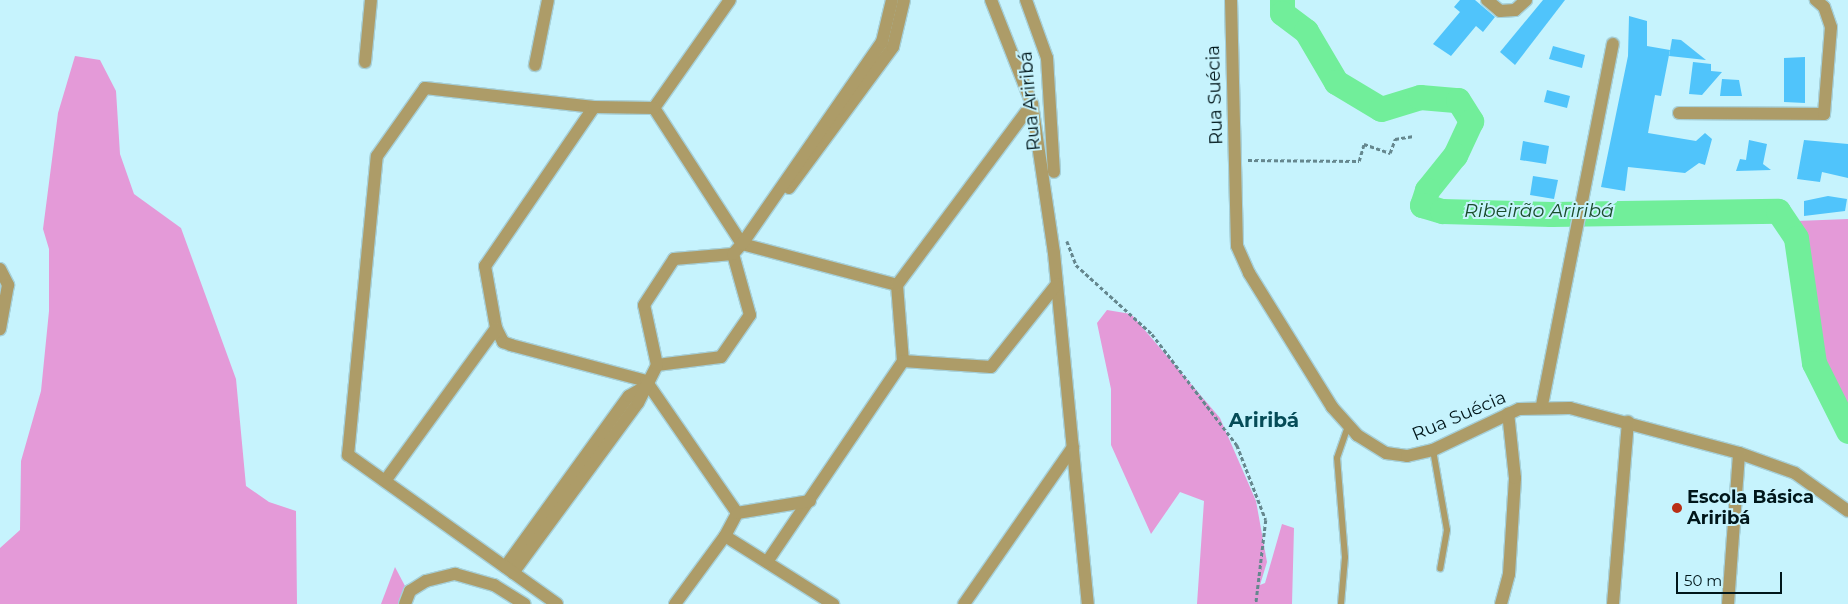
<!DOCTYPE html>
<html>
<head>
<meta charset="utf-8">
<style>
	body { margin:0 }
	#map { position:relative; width:1848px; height:604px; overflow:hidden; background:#c6f3fd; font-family:Montserrat,sans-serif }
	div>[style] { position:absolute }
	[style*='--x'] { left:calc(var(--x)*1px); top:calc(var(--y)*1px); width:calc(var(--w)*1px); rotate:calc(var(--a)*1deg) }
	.green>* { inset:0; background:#e49ad8 }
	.river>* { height:25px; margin:-12.5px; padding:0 12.5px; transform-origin:12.5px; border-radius:12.5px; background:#71ee9a }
	.building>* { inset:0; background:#50c4fb }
	.path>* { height:2.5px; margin-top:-1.25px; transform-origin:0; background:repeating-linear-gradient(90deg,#65878e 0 4px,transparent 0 6.5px) }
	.roads { filter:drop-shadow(1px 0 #a6d0d9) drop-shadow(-1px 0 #a6d0d9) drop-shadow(0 1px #a6d0d9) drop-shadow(0 -1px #a6d0d9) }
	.service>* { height:6px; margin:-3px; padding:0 3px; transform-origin:3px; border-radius:3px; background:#ad9c68 }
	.minor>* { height:12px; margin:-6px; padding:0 6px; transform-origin:6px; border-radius:6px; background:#ad9c68 }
	.dots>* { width:14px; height:14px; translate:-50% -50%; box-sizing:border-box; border:2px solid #c6f3fd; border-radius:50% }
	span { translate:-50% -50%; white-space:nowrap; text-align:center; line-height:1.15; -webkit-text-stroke:4px #c6f3fd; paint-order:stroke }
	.street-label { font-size:18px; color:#00161a }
	.poi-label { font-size:18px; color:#00161a; font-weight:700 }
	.left { translate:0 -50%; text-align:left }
	.water-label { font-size:19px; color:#1b4d2c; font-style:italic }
	.quarter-label { font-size:20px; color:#054b57; font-weight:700 }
	.scale { position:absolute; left:1676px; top:572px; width:106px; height:22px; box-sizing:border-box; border:2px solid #00161a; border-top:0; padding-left:6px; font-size:15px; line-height:18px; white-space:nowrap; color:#00161a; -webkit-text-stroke:4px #c6f3fd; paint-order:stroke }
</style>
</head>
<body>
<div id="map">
	<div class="green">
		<i style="clip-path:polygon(75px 56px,100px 60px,116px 91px,120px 154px,134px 194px,181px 228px,236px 379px,246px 486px,269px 502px,296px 511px,297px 604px,0 604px,0 548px,20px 530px,21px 461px,41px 391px,49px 311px,49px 249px,43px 229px,58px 113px)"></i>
		<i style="clip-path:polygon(1848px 219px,1848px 415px,1820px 362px,1808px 314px,1797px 221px)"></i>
		<i style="clip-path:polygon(1107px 310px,1131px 314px,1220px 418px,1256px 501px,1267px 562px,1260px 585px,1265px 583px,1282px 524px,1294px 528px,1292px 604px,1197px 604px,1204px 501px,1180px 492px,1151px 534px,1111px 445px,1111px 389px,1097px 323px)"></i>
		<i style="clip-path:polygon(395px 567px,405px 586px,400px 604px,381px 604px)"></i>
	</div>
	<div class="river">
		<i style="--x:1282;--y:0;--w:13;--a:90"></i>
		<i style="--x:1282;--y:13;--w:30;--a:37"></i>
		<i style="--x:1306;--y:31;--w:59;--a:59.5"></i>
		<i style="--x:1336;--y:82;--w:52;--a:31"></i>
		<i style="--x:1381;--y:109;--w:41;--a:-17.1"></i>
		<i style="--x:1420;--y:97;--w:38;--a:5"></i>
		<i style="--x:1458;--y:100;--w:25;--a:58"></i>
		<i style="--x:1471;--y:121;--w:38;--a:115"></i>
		<i style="--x:1455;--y:155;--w:45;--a:128.7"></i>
		<i style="--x:1427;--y:190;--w:16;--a:108"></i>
		<i style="--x:1422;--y:205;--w:21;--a:17"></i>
		<i style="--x:1442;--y:211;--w:109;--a:1.6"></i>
		<i style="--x:1551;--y:214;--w:227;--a:-0.8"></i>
		<i style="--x:1778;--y:211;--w:32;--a:56"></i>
		<i style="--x:1796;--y:238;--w:126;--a:81.8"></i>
		<i style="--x:1814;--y:363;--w:76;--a:63.4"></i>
	</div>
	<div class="building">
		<i style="clip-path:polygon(1460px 0,1475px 0,1495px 17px,1483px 32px,1476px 26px,1451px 56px,1433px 44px,1460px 12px,1454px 7px)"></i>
		<i style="clip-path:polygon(1543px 0,1565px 0,1515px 65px,1500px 52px)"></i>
		<i style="clip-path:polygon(1629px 16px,1647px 21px,1647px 46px,1670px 50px,1661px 96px,1655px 95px,1648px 133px,1696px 141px,1705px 133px,1712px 139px,1705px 165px,1699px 163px,1685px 173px,1628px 167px,1625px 191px,1601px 187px,1628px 56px)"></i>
		<i style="clip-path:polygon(1672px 39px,1681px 40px,1706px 60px,1669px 56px)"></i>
		<i style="clip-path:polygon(1553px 46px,1585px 55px,1582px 68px,1549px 59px)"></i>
		<i style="clip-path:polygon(1805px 57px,1805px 103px,1784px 102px,1784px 58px)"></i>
		<i style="clip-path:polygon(1693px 62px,1711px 64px,1711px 71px,1722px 72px,1702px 95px,1689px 94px)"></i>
		<i style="clip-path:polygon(1722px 79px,1739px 80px,1742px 96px,1720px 96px)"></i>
		<i style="clip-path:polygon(1547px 90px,1570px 96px,1567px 108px,1544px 102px)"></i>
		<i style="clip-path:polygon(1749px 140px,1767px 144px,1763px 164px,1771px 170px,1736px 171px,1740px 159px,1746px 160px)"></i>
		<i style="clip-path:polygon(1804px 140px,1848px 144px,1848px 178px,1822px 172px,1820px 182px,1797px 179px)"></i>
		<i style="clip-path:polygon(1523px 141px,1549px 146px,1546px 164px,1520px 160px)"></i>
		<i style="clip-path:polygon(1533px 176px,1558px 180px,1554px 199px,1530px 195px)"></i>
		<i style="clip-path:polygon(1828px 196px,1847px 199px,1845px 211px,1804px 216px,1804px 201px)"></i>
	</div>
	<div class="path">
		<i style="--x:1248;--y:160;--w:111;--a:0.5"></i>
		<i style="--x:1359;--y:161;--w:18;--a:-74"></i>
		<i style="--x:1364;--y:144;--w:28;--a:19"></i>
		<i style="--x:1390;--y:153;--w:15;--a:-70"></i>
		<i style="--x:1395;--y:139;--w:19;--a:-9"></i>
		<i style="--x:1067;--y:241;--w:26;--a:69"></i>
		<i style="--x:1076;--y:265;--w:103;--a:42.2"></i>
		<i style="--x:1152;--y:334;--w:140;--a:52.6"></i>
		<i style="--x:1237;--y:445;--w:80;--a:68.9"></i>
		<i style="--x:1266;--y:520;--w:85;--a:96.8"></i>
	</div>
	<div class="roads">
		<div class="service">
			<i style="--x:1433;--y:450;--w:81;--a:80.1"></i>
			<i style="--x:1447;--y:530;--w:39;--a:100"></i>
			<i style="--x:1341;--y:604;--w:47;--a:-85.1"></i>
			<i style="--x:1345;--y:557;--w:99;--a:-94.6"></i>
			<i style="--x:1337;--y:458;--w:34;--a:-71"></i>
		</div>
		<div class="minor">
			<i style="--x:991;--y:0;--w:112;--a:68.5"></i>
			<i style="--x:1032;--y:104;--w:151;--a:81.6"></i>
			<i style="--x:1054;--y:253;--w:353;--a:84.5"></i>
			<i style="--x:1026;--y:0;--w:62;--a:70.1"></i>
			<i style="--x:1047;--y:58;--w:114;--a:86.5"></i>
			<i style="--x:1231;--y:0;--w:246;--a:88.6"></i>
			<i style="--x:1237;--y:246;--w:30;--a:66"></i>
			<i style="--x:1249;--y:273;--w:158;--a:58.2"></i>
			<i style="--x:1332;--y:407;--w:38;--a:48"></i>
			<i style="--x:1357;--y:435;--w:34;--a:32"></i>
			<i style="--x:1386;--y:453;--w:21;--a:8"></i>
			<i style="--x:1407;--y:456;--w:27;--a:-13"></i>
			<i style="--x:1433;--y:450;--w:95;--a:-25.5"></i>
			<i style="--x:1519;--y:409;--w:51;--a:-1.1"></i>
			<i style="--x:1570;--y:408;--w:175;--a:14.9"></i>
			<i style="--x:1739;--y:453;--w:59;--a:19.7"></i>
			<i style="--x:1795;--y:473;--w:65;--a:35.6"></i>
			<i style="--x:1487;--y:0;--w:17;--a:40"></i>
			<i style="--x:1500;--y:11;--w:15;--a:-4"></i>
			<i style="--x:1515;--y:10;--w:15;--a:-42"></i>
			<i style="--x:365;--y:62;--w:62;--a:-84.5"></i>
			<i style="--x:535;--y:65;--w:66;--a:-78.7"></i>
			<i style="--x:594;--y:107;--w:193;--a:124.4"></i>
			<i style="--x:485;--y:266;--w:63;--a:79.9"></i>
			<i style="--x:496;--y:328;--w:16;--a:63"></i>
			<i style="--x:503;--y:342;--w:9;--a:21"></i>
			<i style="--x:511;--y:345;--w:140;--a:14.9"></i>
			<i style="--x:646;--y:381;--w:160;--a:55.4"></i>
			<i style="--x:654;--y:108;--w:162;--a:57.1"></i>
			<i style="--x:742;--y:244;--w:160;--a:14.8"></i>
			<i style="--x:897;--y:285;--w:76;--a:85.5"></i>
			<i style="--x:654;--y:108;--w:132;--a:-54.9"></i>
			<i style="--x:1679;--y:113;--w:145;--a:0.4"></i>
			<i style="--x:1824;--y:114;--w:87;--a:-85.4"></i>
			<i style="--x:1831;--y:27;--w:21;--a:-109"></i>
			<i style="--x:1824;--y:7;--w:11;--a:-139"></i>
			<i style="--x:789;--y:188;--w:175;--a:-53.6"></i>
			<i style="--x:893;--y:47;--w:48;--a:-76.8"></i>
			<i style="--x:0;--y:269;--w:18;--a:63"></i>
			<i style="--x:8;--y:285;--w:45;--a:100.3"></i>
			<i style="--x:897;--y:285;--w:226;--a:-53.3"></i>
			<i style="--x:657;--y:365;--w:64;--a:-7.1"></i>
			<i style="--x:721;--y:357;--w:51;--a:-55.4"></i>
			<i style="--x:750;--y:315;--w:63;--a:-105.6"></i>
			<i style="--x:1542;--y:405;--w:368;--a:-78.9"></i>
			<i style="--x:385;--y:481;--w:189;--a:-54"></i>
			<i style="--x:725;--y:536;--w:128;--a:32.2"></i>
			<i style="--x:767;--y:562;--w:243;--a:-55.9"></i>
			<i style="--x:903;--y:361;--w:88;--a:3.9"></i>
			<i style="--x:991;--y:367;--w:106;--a:-51.5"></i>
			<i style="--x:505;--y:567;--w:211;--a:-54.1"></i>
			<i style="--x:629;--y:396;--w:14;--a:-30"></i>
			<i style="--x:513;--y:573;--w:211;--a:-53.7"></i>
			<i style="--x:638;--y:403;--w:42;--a:-63.4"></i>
			<i style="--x:657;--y:365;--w:61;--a:-102.2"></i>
			<i style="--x:644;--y:305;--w:55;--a:-56.9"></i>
			<i style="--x:674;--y:259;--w:59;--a:-4.8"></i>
			<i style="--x:733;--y:254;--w:13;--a:-48"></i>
			<i style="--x:742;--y:244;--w:246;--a:-55.3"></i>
			<i style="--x:882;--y:42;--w:43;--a:-76.6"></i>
			<i style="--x:405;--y:604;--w:14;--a:-69"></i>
			<i style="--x:410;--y:591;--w:19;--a:-32"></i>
			<i style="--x:426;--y:581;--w:30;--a:-14"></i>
			<i style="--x:455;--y:574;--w:41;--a:15.8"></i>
			<i style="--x:494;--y:585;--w:36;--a:32"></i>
			<i style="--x:557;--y:604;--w:257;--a:-144.5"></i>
			<i style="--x:348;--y:455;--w:300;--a:-84.5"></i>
			<i style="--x:377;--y:156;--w:83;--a:-54.8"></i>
			<i style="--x:425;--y:88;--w:170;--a:6.4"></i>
			<i style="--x:594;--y:107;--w:60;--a:1"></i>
			<i style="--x:675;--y:604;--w:84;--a:-53.7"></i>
			<i style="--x:725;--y:536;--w:26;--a:-62"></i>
			<i style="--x:737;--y:513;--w:74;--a:-9.3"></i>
			<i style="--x:964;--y:604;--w:191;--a:-55.2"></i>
			<i style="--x:1501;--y:604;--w:31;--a:-75"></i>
			<i style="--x:1509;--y:574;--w:96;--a:-86.4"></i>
			<i style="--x:1515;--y:478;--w:65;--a:-96.1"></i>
			<i style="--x:1613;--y:604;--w:183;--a:-85.3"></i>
			<i style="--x:1728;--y:604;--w:151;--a:-85.8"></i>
		</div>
	</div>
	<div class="dots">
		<i style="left:1677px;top:508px;background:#b92e15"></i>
	</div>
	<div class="street-label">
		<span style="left:1215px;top:95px;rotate:-92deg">Rua Suécia</span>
		<span style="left:1030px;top:101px;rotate:-95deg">Rua Ariribá</span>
		<span style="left:1459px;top:416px;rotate:-23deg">Rua Suécia</span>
	</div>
	<div class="poi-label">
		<span class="left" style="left:1687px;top:508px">Escola Básica<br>Ariribá</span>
	</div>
	<div class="water-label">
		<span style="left:1539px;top:211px">Ribeirão Ariribá</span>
	</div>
	<div class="quarter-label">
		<span style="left:1264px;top:420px">Ariribá</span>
	</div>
	<div class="scale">50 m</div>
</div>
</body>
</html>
